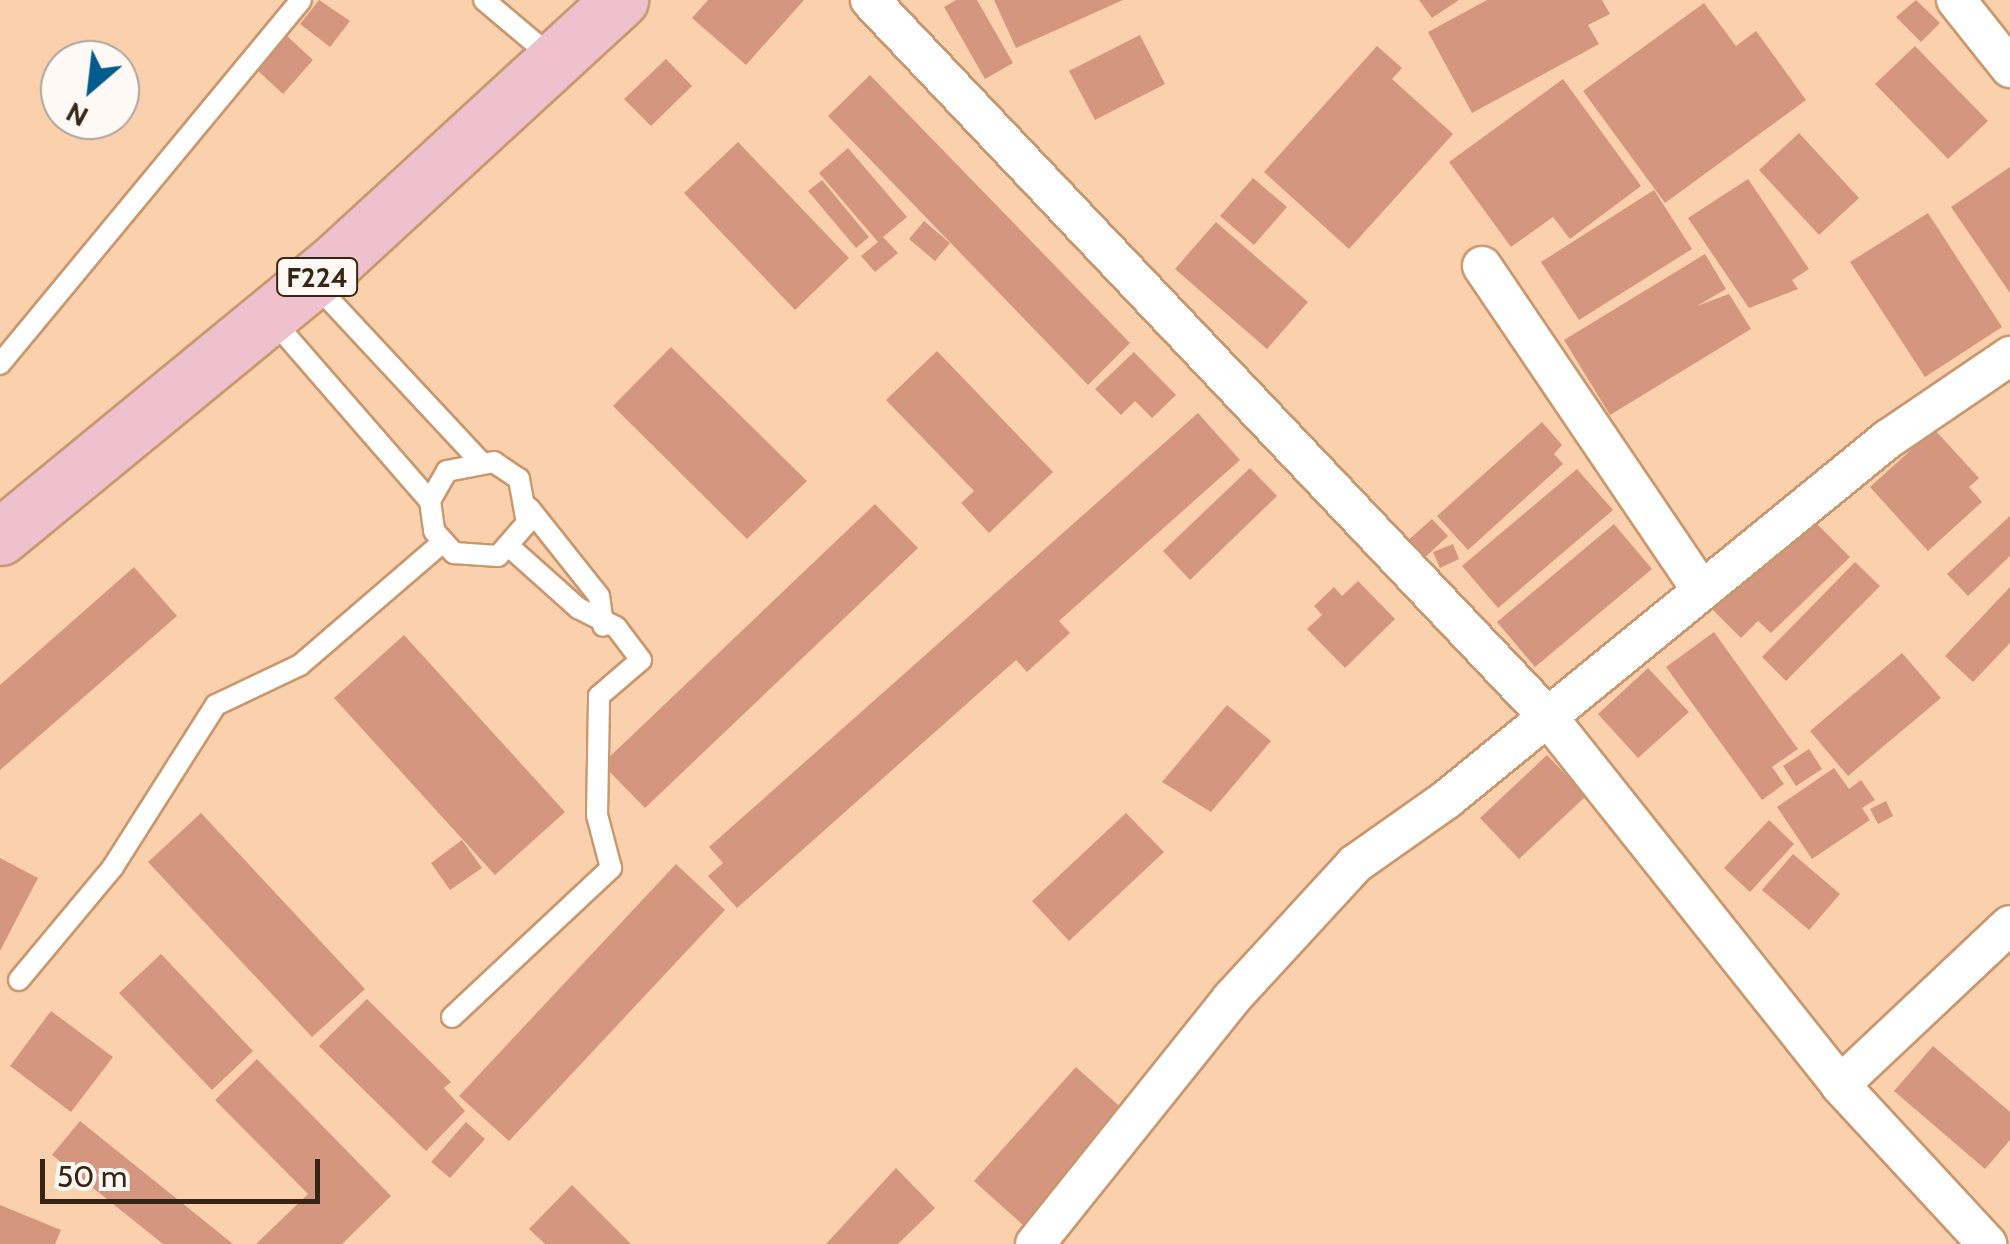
<!DOCTYPE html>
<html>
<head>
<meta charset="utf-8">
<style>
	body { margin:0 }
	#map { position:relative; width:2010px; height:1244px; overflow:hidden; background:#fad0ad; font-family:Cabin,sans-serif }
	div>[style] { position:absolute }
	[style*='--x'] { left:calc(var(--x)*1px); top:calc(var(--y)*1px); width:calc(var(--w)*1px); rotate:calc(var(--a)*1deg) }
	.building>* { inset:0; background:#d5967f }
	.roads { filter:drop-shadow(2px 0 #ca986e) drop-shadow(-2px 0 #ca986e) drop-shadow(0 2px #ca986e) drop-shadow(0 -2px #ca986e) }
	.lane>* { height:20px; margin:-10px; padding:0 10px; transform-origin:10px; border-radius:10px; background:#fff }
	.street>* { height:38px; margin:-19px; padding:0 19px; transform-origin:19px; border-radius:19px; background:#fff }
	.primary>* { height:55px; margin:-27.5px; padding:0 27.5px; transform-origin:27.5px; border-radius:27.5px; background:#efc1ce }
	span { translate:-50% -50%; white-space:nowrap; text-align:center; line-height:1.15; -webkit-text-stroke:8px #fef9f4; paint-order:stroke }
	.shield-label span { padding:2px 8px; background:#fef9f4; border:2px solid; border-radius:8px; -webkit-text-stroke-width:0 }
	.shield-label { font-size:28px; color:#392514; font-weight:700 }
	.north { position:absolute; left:40px; top:40px; width:100px; height:100px; box-sizing:border-box; background:#fef9f4; border:2px solid #afa49a; border-radius:50%; rotate:208deg; font-size:28px; font-weight:700; line-height:40px; text-align:center; color:#392514 }
	.north::after { content:''; display:block; margin:auto; width:35px; height:45px; background:#005d8e; clip-path:polygon(50% 0,100% 100%,50% 72%,0 100%) }
	.scale { position:absolute; left:40px; top:1159px; width:280px; height:45px; box-sizing:border-box; border:5px solid #392514; border-top:0; padding-left:12px; font-size:30px; line-height:35px; white-space:nowrap; color:#392514; -webkit-text-stroke:8px #fef9f4; paint-order:stroke }
</style>
</head>
<body>
<div id="map">
	<div class="building">
		<i style="clip-path:polygon(319px 0,350px 21px,330px 47px,300px 24px)"></i>
		<i style="clip-path:polygon(708px 0,804px 0,746px 65px,692px 18px)"></i>
		<i style="clip-path:polygon(956px 0,977px 0,1013px 63px,985px 79px,944px 7px)"></i>
		<i style="clip-path:polygon(994px 0,1123px 0,1016px 48px)"></i>
		<i style="clip-path:polygon(1419px 0,1459px 0,1432px 18px)"></i>
		<i style="clip-path:polygon(1487px 0,1602px 0,1610px 14px,1588px 25px,1599px 44px,1472px 113px,1428px 32px)"></i>
		<i style="clip-path:polygon(1916px 0,1940px 23px,1921px 42px,1896px 17px)"></i>
		<i style="clip-path:polygon(1704px 3px,1736px 46px,1756px 31px,1806px 100px,1665px 203px,1583px 91px)"></i>
		<i style="clip-path:polygon(286px 35px,313px 60px,283px 94px,256px 69px)"></i>
		<i style="clip-path:polygon(1140px 35px,1165px 84px,1095px 120px,1069px 71px)"></i>
		<i style="clip-path:polygon(1377px 46px,1402px 68px,1392px 79px,1453px 134px,1349px 249px,1264px 172px)"></i>
		<i style="clip-path:polygon(1915px 46px,1988px 121px,1948px 159px,1875px 84px)"></i>
		<i style="clip-path:polygon(666px 59px,692px 86px,651px 126px,624px 99px)"></i>
		<i style="clip-path:polygon(870px 75px,1130px 343px,1088px 385px,828px 116px)"></i>
		<i style="clip-path:polygon(1563px 79px,1641px 186px,1570px 239px,1553px 217px,1511px 247px,1449px 162px)"></i>
		<i style="clip-path:polygon(1799px 133px,1859px 198px,1819px 235px,1759px 170px)"></i>
		<i style="clip-path:polygon(738px 142px,849px 258px,795px 310px,684px 193px)"></i>
		<i style="clip-path:polygon(848px 148px,907px 217px,883px 237px,898px 253px,875px 272px,861px 256px,878px 242px,819px 173px)"></i>
		<i style="clip-path:polygon(2010px 167px,2010px 293px,1951px 207px)"></i>
		<i style="clip-path:polygon(1253px 178px,1287px 207px,1254px 245px,1220px 216px)"></i>
		<i style="clip-path:polygon(1748px 179px,1809px 269px,1792px 280px,1798px 289px,1749px 308px,1688px 218px)"></i>
		<i style="clip-path:polygon(822px 180px,869px 237px,856px 248px,808px 191px)"></i>
		<i style="clip-path:polygon(1654px 190px,1692px 249px,1579px 320px,1541px 262px)"></i>
		<i style="clip-path:polygon(1928px 213px,2002px 327px,1925px 377px,1850px 262px)"></i>
		<i style="clip-path:polygon(924px 221px,950px 243px,935px 261px,909px 239px)"></i>
		<i style="clip-path:polygon(1216px 222px,1308px 302px,1267px 349px,1175px 269px)"></i>
		<i style="clip-path:polygon(1705px 254px,1726px 289px,1697px 306px,1729px 294px,1751px 329px,1610px 415px,1564px 340px)"></i>
		<i style="clip-path:polygon(671px 347px,807px 481px,747px 539px,613px 406px)"></i>
		<i style="clip-path:polygon(937px 351px,1053px 472px,989px 533px,961px 503px,974px 491px,886px 400px)"></i>
		<i style="clip-path:polygon(1134px 352px,1176px 395px,1152px 418px,1135px 401px,1121px 415px,1095px 389px)"></i>
		<i style="clip-path:polygon(1198px 413px,1240px 460px,1059px 621px,1070px 633px,1027px 672px,1016px 660px,737px 908px,708px 876px,723px 863px,709px 847px)"></i>
		<i style="clip-path:polygon(1542px 422px,1562px 445px,1554px 454px,1563px 464px,1468px 550px,1437px 516px)"></i>
		<i style="clip-path:polygon(1934px 429px,1979px 478px,1969px 487px,1982px 502px,1928px 551px,1870px 487px)"></i>
		<i style="clip-path:polygon(1250px 468px,1277px 496px,1190px 580px,1163px 551px)"></i>
		<i style="clip-path:polygon(1577px 469px,1613px 510px,1498px 608px,1462px 566px)"></i>
		<i style="clip-path:polygon(875px 504px,918px 548px,645px 808px,602px 764px)"></i>
		<i style="clip-path:polygon(1808px 515px,1850px 557px,1771px 633px,1758px 621px,1741px 638px,1712px 609px)"></i>
		<i style="clip-path:polygon(2010px 516px,2010px 556px,1968px 596px,1947px 574px)"></i>
		<i style="clip-path:polygon(1432px 519px,1448px 536px,1421px 561px,1405px 543px)"></i>
		<i style="clip-path:polygon(1614px 524px,1652px 569px,1535px 667px,1497px 622px)"></i>
		<i style="clip-path:polygon(1453px 544px,1459px 559px,1440px 568px,1433px 552px)"></i>
		<i style="clip-path:polygon(1855px 562px,1880px 586px,1786px 681px,1762px 657px)"></i>
		<i style="clip-path:polygon(134px 567px,177px 616px,0 770px,0 685px)"></i>
		<i style="clip-path:polygon(1358px 581px,1395px 619px,1345px 668px,1307px 629px,1322px 615px,1314px 606px,1334px 587px,1342px 596px)"></i>
		<i style="clip-path:polygon(2010px 587px,2010px 643px,1973px 682px,1945px 656px)"></i>
		<i style="clip-path:polygon(1714px 632px,1798px 749px,1772px 767px,1784px 784px,1762px 800px,1666px 667px)"></i>
		<i style="clip-path:polygon(404px 635px,565px 812px,495px 875px,334px 698px)"></i>
		<i style="clip-path:polygon(1902px 653px,1941px 698px,1848px 776px,1810px 731px)"></i>
		<i style="clip-path:polygon(1648px 668px,1689px 712px,1638px 758px,1598px 714px)"></i>
		<i style="clip-path:polygon(1227px 705px,1271px 741px,1211px 812px,1162px 782px)"></i>
		<i style="clip-path:polygon(1809px 749px,1822px 769px,1796px 786px,1783px 766px)"></i>
		<i style="clip-path:polygon(1547px 755px,1586px 796px,1519px 859px,1480px 818px)"></i>
		<i style="clip-path:polygon(1834px 768px,1849px 789px,1861px 780px,1875px 800px,1862px 808px,1870px 820px,1812px 859px,1777px 807px)"></i>
		<i style="clip-path:polygon(1886px 801px,1893px 816px,1878px 824px,1870px 809px)"></i>
		<i style="clip-path:polygon(201px 813px,365px 989px,312px 1037px,148px 862px)"></i>
		<i style="clip-path:polygon(1126px 813px,1164px 852px,1069px 941px,1032px 901px)"></i>
		<i style="clip-path:polygon(1769px 820px,1794px 844px,1750px 892px,1724px 868px)"></i>
		<i style="clip-path:polygon(462px 840px,482px 868px,450px 890px,431px 863px)"></i>
		<i style="clip-path:polygon(1793px 854px,1840px 894px,1809px 930px,1762px 890px)"></i>
		<i style="clip-path:polygon(0 858px,38px 878px,0 951px)"></i>
		<i style="clip-path:polygon(676px 864px,725px 910px,509px 1141px,459px 1096px)"></i>
		<i style="clip-path:polygon(161px 954px,253px 1051px,212px 1090px,119px 993px)"></i>
		<i style="clip-path:polygon(367px 999px,451px 1082px,444px 1088px,465px 1111px,426px 1151px,319px 1046px)"></i>
		<i style="clip-path:polygon(51px 1011px,113px 1057px,71px 1112px,10px 1066px)"></i>
		<i style="clip-path:polygon(1933px 1046px,2010px 1112px,2010px 1140px,1985px 1169px,1894px 1091px)"></i>
		<i style="clip-path:polygon(257px 1059px,391px 1196px,342px 1244px,256px 1244px,308px 1194px,215px 1100px)"></i>
		<i style="clip-path:polygon(1076px 1067px,1126px 1112px,1024px 1226px,974px 1181px)"></i>
		<i style="clip-path:polygon(80px 1121px,233px 1244px,163px 1244px,52px 1155px)"></i>
		<i style="clip-path:polygon(466px 1122px,485px 1139px,450px 1178px,431px 1162px)"></i>
		<i style="clip-path:polygon(896px 1168px,935px 1208px,898px 1244px,826px 1244px)"></i>
		<i style="clip-path:polygon(572px 1185px,631px 1244px,545px 1244px,529px 1229px)"></i>
		<i style="clip-path:polygon(0 1205px,61px 1230px,55px 1244px,0 1244px)"></i>
	</div>
	<div class="roads">
		<div class="lane">
			<i style="--x:484;--y:0;--w:93;--a:40.2"></i>
			<i style="--x:313;--y:282;--w:243;--a:47"></i>
			<i style="--x:270;--y:317;--w:244;--a:49"></i>
			<i style="--x:430;--y:501;--w:30;--a:82"></i>
			<i style="--x:434;--y:531;--w:30;--a:48"></i>
			<i style="--x:454;--y:553;--w:44;--a:3.9"></i>
			<i style="--x:498;--y:556;--w:44;--a:-48.7"></i>
			<i style="--x:527;--y:523;--w:45;--a:-100.3"></i>
			<i style="--x:519;--y:479;--w:30;--a:-146"></i>
			<i style="--x:494;--y:462;--w:48;--a:169.2"></i>
			<i style="--x:447;--y:471;--w:34;--a:120"></i>
			<i style="--x:0;--y:364;--w:472;--a:-50.4"></i>
			<i style="--x:529;--y:508;--w:112;--a:51.5"></i>
			<i style="--x:599;--y:596;--w:30;--a:82"></i>
			<i style="--x:19;--y:980;--w:147;--a:-50.2"></i>
			<i style="--x:113;--y:867;--w:192;--a:-57.6"></i>
			<i style="--x:216;--y:705;--w:93;--a:-25.5"></i>
			<i style="--x:300;--y:665;--w:187;--a:-40.7"></i>
			<i style="--x:452;--y:1017;--w:218;--a:-43.1"></i>
			<i style="--x:611;--y:868;--w:55;--a:-104.8"></i>
			<i style="--x:597;--y:815;--w:119;--a:-89"></i>
			<i style="--x:599;--y:696;--w:55;--a:-40.6"></i>
			<i style="--x:641;--y:660;--w:41;--a:-127.1"></i>
			<i style="--x:616;--y:627;--w:42;--a:-153.4"></i>
			<i style="--x:578;--y:608;--w:90;--a:-138.2"></i>
		</div>
		<div class="street">
			<i style="--x:870;--y:0;--w:985;--a:46.6"></i>
			<i style="--x:1547;--y:716;--w:471;--a:51.5"></i>
			<i style="--x:1840;--y:1085;--w:217;--a:47.2"></i>
			<i style="--x:1956;--y:0;--w:87;--a:51.5"></i>
			<i style="--x:1482;--y:266;--w:392;--a:55.9"></i>
			<i style="--x:1840;--y:1085;--w:233;--a:-43.3"></i>
			<i style="--x:1035;--y:1244;--w:314;--a:-51.3"></i>
			<i style="--x:1231;--y:999;--w:183;--a:-47.4"></i>
			<i style="--x:1355;--y:864;--w:113;--a:-35.2"></i>
			<i style="--x:1447;--y:799;--w:569;--a:-39.23"></i>
			<i style="--x:1888;--y:439;--w:148;--a:-34.2"></i>
		</div>
		<div class="primary">
			<i style="--x:0;--y:537;--w:435;--a:-39.4"></i>
			<i style="--x:336;--y:261;--w:386;--a:-42.6"></i>
		</div>
	</div>
	<div class="shield-label">
		<span style="left:317px;top:277px">F224</span>
	</div>
	<div class="north">N</div>
	<div class="scale">50 m</div>
</div>
</body>
</html>
